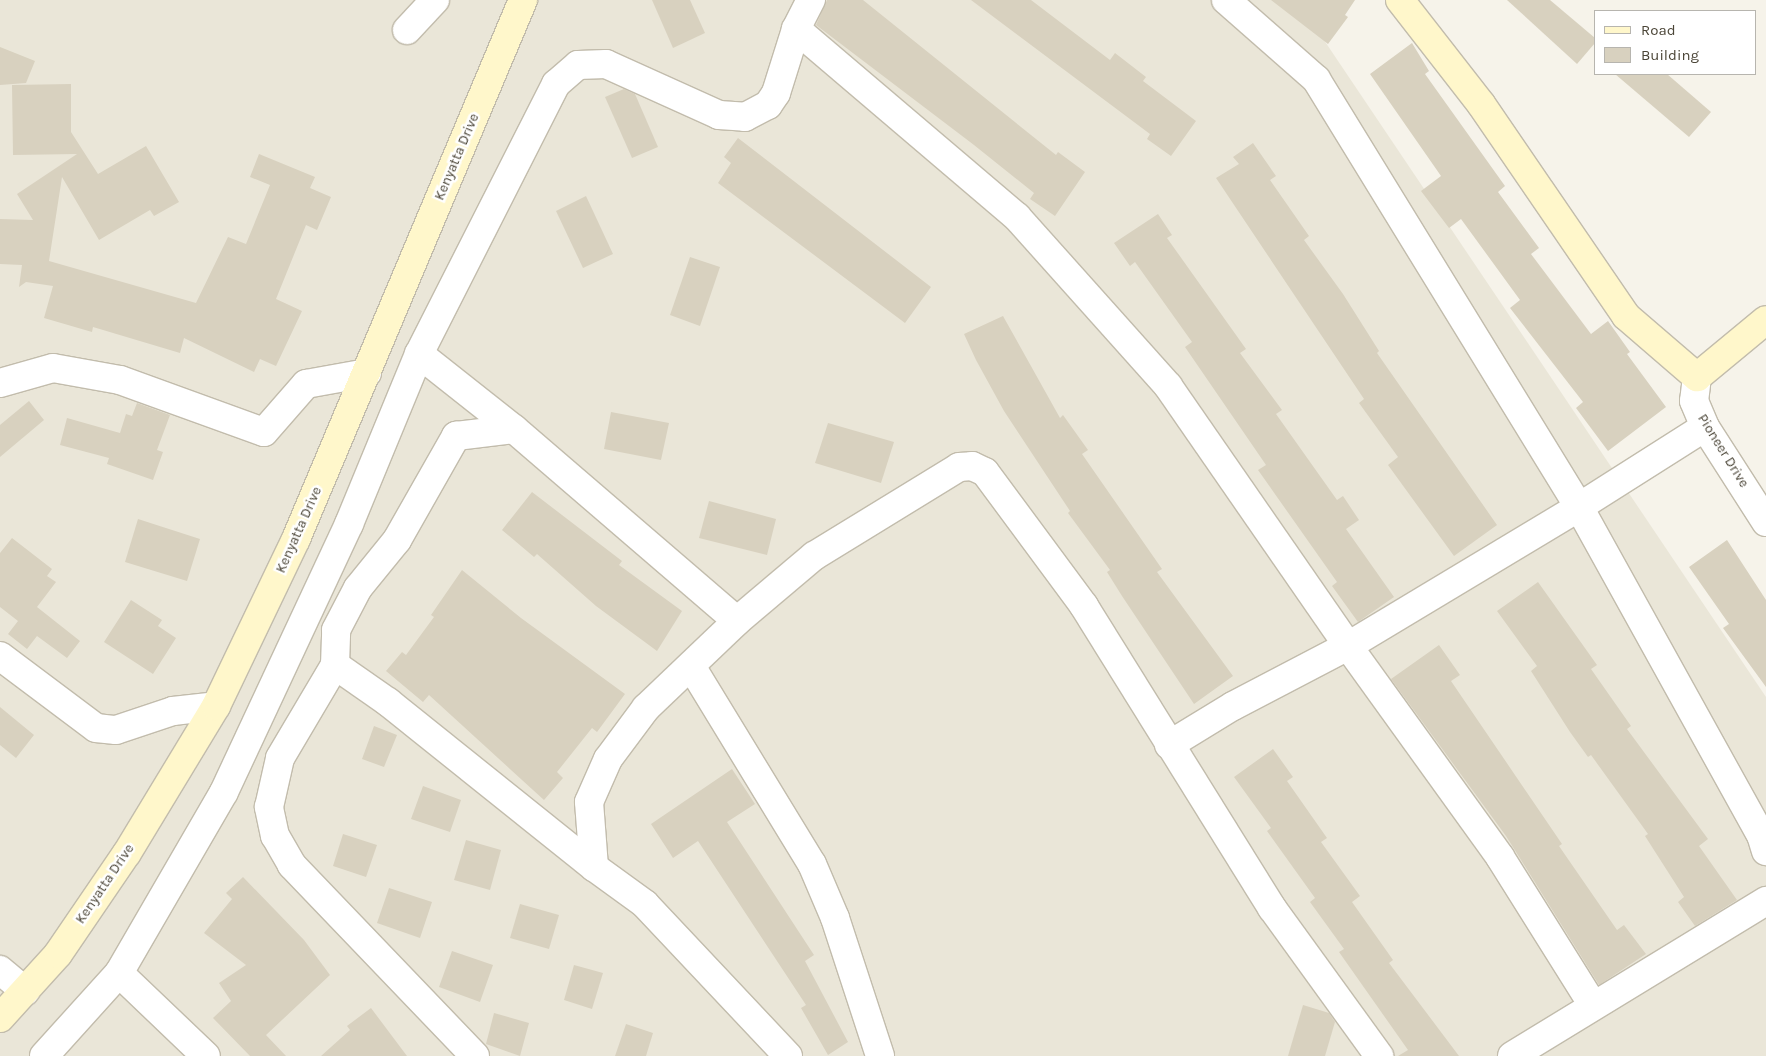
<!DOCTYPE html>
<html>
<head>
<meta charset="utf-8">
<style>
	body { margin:0 }
	#map { position:relative; width:1766px; height:1056px; overflow:hidden; background:#f6f3ea; font-family:Karla,sans-serif }
	div>[style] { position:absolute }
	[style*='--x'] { left:calc(var(--x)*1px); top:calc(var(--y)*1px); width:calc(var(--w)*1px); rotate:calc(var(--a)*1deg) }
	.residential>* { inset:0; background:#eae6d8 }
	.building>* { inset:0; background:#d8d1bf }
	.roads { filter:drop-shadow(1px 0 #c2bcac) drop-shadow(-1px 0 #c2bcac) drop-shadow(0 1px #c2bcac) drop-shadow(0 -1px #c2bcac) }
	.minor>* { height:28px; margin:-14px; padding:0 14px; transform-origin:14px; border-radius:14px; background:#fff }
	.tertiary>* { height:28px; margin:-14px; padding:0 14px; transform-origin:14px; border-radius:14px; background:#fff }
	.secondary>* { height:28px; margin:-14px; padding:0 14px; transform-origin:14px; border-radius:14px; background:#fff7cb }
	span { translate:-50% -50%; white-space:nowrap; text-align:center; line-height:1.15; -webkit-text-stroke:5px #fff; paint-order:stroke }
	.street-label { font-size:14px; color:#4b4537 }
	.legend { position:absolute; left:1594px; top:10px; width:162px; height:65px; box-sizing:border-box; background:#fff; border:1px solid #b7b5af; margin:0; padding:6px 9px; list-style:none; font-size:15px; color:#4b4537 }
	.legend li { display:flex; align-items:center; gap:10px; height:25px }
	.legend b { width:25px; border:1px solid #b7b5af }
</style>
</head>
<body>
<div id="map">
	<div class="residential">
		<i style="clip-path:polygon(0 0,1297px 0,1766px 697px,1766px 1056px,0 1056px)"></i>
	</div>
	<div class="building">
		<i style="clip-path:polygon(652px 0,690px 0,705px 33px,673px 48px)"></i>
		<i style="clip-path:polygon(827px 0,863px 0,1056px 155px,1058px 152px,1085px 172px,1055px 216px,1030px 199px,1034px 193px,974px 145px,816px 25px)"></i>
		<i style="clip-path:polygon(971px 0,1031px 0,1110px 60px,1115px 53px,1146px 77px,1143px 81px,1196px 121px,1171px 156px,1147px 139px,1150px 134px)"></i>
		<i style="clip-path:polygon(1271px 0,1355px 0,1345px 15px,1348px 17px,1328px 44px)"></i>
		<i style="clip-path:polygon(1507px 0,1550px 0,1595px 38px,1595px 43px,1577px 64px)"></i>
		<i style="clip-path:polygon(1412px 43px,1429px 71px,1425px 74px,1505px 186px,1498px 192px,1539px 248px,1531px 254px,1591px 334px,1608px 321px,1630px 352px,1627px 354px,1666px 407px,1608px 451px,1576px 408px,1583px 402px,1510px 308px,1520px 300px,1461px 219px,1449px 228px,1421px 191px,1441px 176px,1370px 74px)"></i>
		<i style="clip-path:polygon(0 47px,35px 61px,26px 83px,0 85px)"></i>
		<i style="clip-path:polygon(1615px 74px,1667px 74px,1711px 112px,1689px 137px)"></i>
		<i style="clip-path:polygon(71px 84px,71px 132px,98px 174px,146px 146px,179px 202px,154px 216px,150px 210px,99px 240px,62px 177px,49px 261px,196px 303px,228px 237px,246px 244px,270px 185px,250px 177px,259px 154px,315px 177px,310px 188px,331px 197px,317px 230px,306px 225px,276px 299px,302px 311px,276px 366px,260px 359px,254px 372px,184px 338px,180px 353px,93px 327px,92px 332px,44px 318px,53px 286px,26px 282px,19px 287px,22px 265px,0 264px,0 219px,33px 220px,17px 194px,77px 154px,13px 155px,12px 85px)"></i>
		<i style="clip-path:polygon(624px 89px,635px 94px,658px 147px,632px 158px,605px 97px)"></i>
		<i style="clip-path:polygon(738px 138px,931px 287px,905px 323px,718px 183px,731px 163px,724px 157px)"></i>
		<i style="clip-path:polygon(1253px 143px,1276px 176px,1270px 180px,1309px 236px,1304px 240px,1343px 294px,1379px 351px,1377px 353px,1497px 525px,1454px 556px,1388px 465px,1398px 457px,1359px 403px,1364px 399px,1216px 178px,1239px 164px,1233px 157px)"></i>
		<i style="clip-path:polygon(586px 196px,613px 254px,583px 268px,556px 211px)"></i>
		<i style="clip-path:polygon(1158px 214px,1172px 235px,1167px 238px,1246px 349px,1240px 353px,1282px 410px,1276px 414px,1337px 500px,1343px 496px,1359px 520px,1346px 529px,1394px 597px,1358px 622px,1332px 586px,1337px 582px,1258px 470px,1266px 465px,1185px 347px,1192px 342px,1135px 262px,1130px 266px,1114px 243px)"></i>
		<i style="clip-path:polygon(690px 257px,720px 267px,700px 326px,670px 315px)"></i>
		<i style="clip-path:polygon(1003px 316px,1060px 418px,1063px 415px,1088px 450px,1082px 454px,1162px 569px,1157px 572px,1233px 676px,1194px 704px,1122px 596px,1107px 572px,1110px 570px,1068px 513px,1070px 511px,1004px 411px,976px 360px,964px 334px)"></i>
		<i style="clip-path:polygon(29px 401px,44px 420px,0 457px,0 425px)"></i>
		<i style="clip-path:polygon(137px 403px,170px 415px,157px 450px,163px 452px,153px 480px,107px 464px,109px 458px,60px 445px,67px 418px,120px 433px,126px 414px,132px 416px)"></i>
		<i style="clip-path:polygon(611px 412px,669px 423px,661px 460px,604px 449px)"></i>
		<i style="clip-path:polygon(828px 423px,894px 442px,881px 483px,815px 463px)"></i>
		<i style="clip-path:polygon(532px 492px,622px 561px,619px 565px,682px 611px,657px 651px,596px 606px,537px 554px,534px 557px,502px 530px)"></i>
		<i style="clip-path:polygon(709px 501px,776px 519px,767px 555px,699px 538px)"></i>
		<i style="clip-path:polygon(138px 519px,200px 539px,187px 581px,125px 562px)"></i>
		<i style="clip-path:polygon(12px 538px,52px 569px,47px 576px,56px 582px,37px 607px,80px 641px,67px 658px,37px 636px,27px 649px,8px 634px,18px 621px,0 607px,0 553px)"></i>
		<i style="clip-path:polygon(1727px 540px,1766px 600px,1766px 687px,1723px 628px,1729px 624px,1689px 567px)"></i>
		<i style="clip-path:polygon(462px 570px,521px 618px,625px 694px,597px 732px,592px 728px,557px 772px,563px 778px,544px 800px,429px 695px,423px 702px,386px 671px,402px 652px,406px 655px,434px 617px,431px 615px)"></i>
		<i style="clip-path:polygon(1538px 582px,1597px 665px,1591px 669px,1631px 726px,1627px 729px,1708px 839px,1699px 846px,1737px 900px,1695px 926px,1678px 902px,1684px 897px,1645px 836px,1648px 834px,1591px 755px,1588px 757px,1570px 732px,1531px 671px,1537px 666px,1497px 611px)"></i>
		<i style="clip-path:polygon(131px 600px,162px 620px,158px 626px,176px 638px,153px 674px,104px 642px)"></i>
		<i style="clip-path:polygon(1439px 645px,1460px 675px,1451px 681px,1562px 844px,1559px 846px,1617px 930px,1624px 925px,1646px 954px,1599px 985px,1506px 836px,1391px 679px)"></i>
		<i style="clip-path:polygon(0 707px,34px 735px,16px 758px,0 745px)"></i>
		<i style="clip-path:polygon(374px 726px,397px 735px,384px 767px,362px 759px)"></i>
		<i style="clip-path:polygon(1273px 749px,1293px 777px,1287px 781px,1327px 838px,1321px 842px,1360px 896px,1352px 902px,1393px 960px,1389px 963px,1459px 1056px,1398px 1056px,1408px 1050px,1339px 952px,1344px 949px,1310px 902px,1315px 898px,1267px 831px,1271px 828px,1234px 777px)"></i>
		<i style="clip-path:polygon(732px 769px,755px 804px,727px 822px,814px 955px,805px 961px,848px 1042px,828px 1055px,801px 1008px,806px 1005px,698px 841px,673px 858px,651px 824px)"></i>
		<i style="clip-path:polygon(423px 786px,461px 800px,450px 832px,411px 819px)"></i>
		<i style="clip-path:polygon(343px 834px,377px 845px,366px 877px,333px 866px)"></i>
		<i style="clip-path:polygon(466px 840px,501px 850px,490px 890px,454px 880px)"></i>
		<i style="clip-path:polygon(243px 877px,304px 940px,330px 975px,266px 1035px,286px 1056px,250px 1056px,213px 1018px,231px 1001px,219px 983px,246px 965px,204px 933px,232px 899px,226px 893px)"></i>
		<i style="clip-path:polygon(389px 888px,432px 902px,420px 938px,377px 923px)"></i>
		<i style="clip-path:polygon(520px 904px,559px 915px,549px 949px,510px 938px)"></i>
		<i style="clip-path:polygon(452px 951px,493px 965px,480px 1002px,439px 987px)"></i>
		<i style="clip-path:polygon(574px 965px,603px 973px,592px 1009px,564px 1000px)"></i>
		<i style="clip-path:polygon(1303px 1005px,1329px 1013px,1335px 1022px,1325px 1056px,1288px 1056px)"></i>
		<i style="clip-path:polygon(371px 1008px,407px 1056px,321px 1056px,350px 1030px,347px 1026px)"></i>
		<i style="clip-path:polygon(494px 1013px,529px 1023px,520px 1056px,486px 1044px)"></i>
		<i style="clip-path:polygon(626px 1024px,653px 1033px,646px 1056px,615px 1056px)"></i>
	</div>
	<div class="roads">
		<div class="minor">
			<i style="--x:1226;--y:0;--w:120;--a:41.3"></i>
			<i style="--x:1316;--y:79;--w:502;--a:58.43"></i>
			<i style="--x:1579;--y:507;--w:375;--a:61"></i>
			<i style="--x:1761;--y:835;--w:17;--a:73"></i>
			<i style="--x:796;--y:29;--w:290;--a:40.4"></i>
			<i style="--x:1017;--y:217;--w:227;--a:48.2"></i>
			<i style="--x:1168;--y:386;--w:316;--a:55.3"></i>
			<i style="--x:1348;--y:646;--w:260;--a:54.2"></i>
			<i style="--x:1500;--y:857;--w:175;--a:57.9"></i>
			<i style="--x:407;--y:30;--w:41;--a:-47"></i>
			<i style="--x:419;--y:354;--w:121;--a:38.3"></i>
			<i style="--x:514;--y:429;--w:294;--a:40.7"></i>
			<i style="--x:0;--y:383;--w:55;--a:-15.8"></i>
			<i style="--x:53;--y:368;--w:68;--a:10.2"></i>
			<i style="--x:120;--y:380;--w:153;--a:19.9"></i>
			<i style="--x:264;--y:432;--w:64;--a:-48.8"></i>
			<i style="--x:306;--y:384;--w:62;--a:-10.2"></i>
			<i style="--x:0;--y:656;--w:120;--a:36.9"></i>
			<i style="--x:96;--y:728;--w:20;--a:6"></i>
			<i style="--x:116;--y:730;--w:60;--a:-18.4"></i>
			<i style="--x:173;--y:711;--w:43;--a:-6.6"></i>
			<i style="--x:335;--y:665;--w:65;--a:34.9"></i>
			<i style="--x:388;--y:702;--w:264;--a:38.7"></i>
			<i style="--x:691;--y:666;--w:232;--a:58.6"></i>
			<i style="--x:812;--y:864;--w:59;--a:66.9"></i>
			<i style="--x:835;--y:918;--w:145;--a:71.9"></i>
			<i style="--x:1169;--y:745;--w:75;--a:-31.4"></i>
			<i style="--x:1233;--y:706;--w:130;--a:-27.6"></i>
			<i style="--x:1348;--y:646;--w:270;--a:-31"></i>
			<i style="--x:1579;--y:507;--w:149;--a:-32.4"></i>
			<i style="--x:0;--y:970;--w:33;--a:40"></i>
			<i style="--x:119;--y:973;--w:120;--a:43.7"></i>
			<i style="--x:44;--y:1056;--w:112;--a:-47.9"></i>
			<i style="--x:119;--y:973;--w:209;--a:-59.9"></i>
			<i style="--x:224;--y:792;--w:296;--a:-65"></i>
			<i style="--x:349;--y:524;--w:184;--a:-67.6"></i>
			<i style="--x:419;--y:354;--w:303;--a:-63.1"></i>
			<i style="--x:556;--y:84;--w:29;--a:-41"></i>
			<i style="--x:578;--y:65;--w:28;--a:-2"></i>
			<i style="--x:606;--y:64;--w:124;--a:24.3"></i>
			<i style="--x:719;--y:115;--w:26;--a:4"></i>
			<i style="--x:745;--y:117;--w:26;--a:-28"></i>
			<i style="--x:768;--y:105;--w:14;--a:-56"></i>
			<i style="--x:776;--y:93;--w:67;--a:-72.6"></i>
			<i style="--x:796;--y:29;--w:33;--a:-63"></i>
			<i style="--x:475;--y:1056;--w:265;--a:-133.8"></i>
			<i style="--x:292;--y:865;--w:34;--a:-120"></i>
			<i style="--x:275;--y:836;--w:30;--a:-102"></i>
			<i style="--x:269;--y:807;--w:50;--a:-77.3"></i>
			<i style="--x:280;--y:758;--w:108;--a:-59.4"></i>
			<i style="--x:335;--y:665;--w:35;--a:-88"></i>
			<i style="--x:336;--y:630;--w:47;--a:-62.4"></i>
			<i style="--x:358;--y:588;--w:62;--a:-50.9"></i>
			<i style="--x:397;--y:540;--w:120;--a:-60.4"></i>
			<i style="--x:456;--y:436;--w:58;--a:-6.9"></i>
			<i style="--x:788;--y:1056;--w:209;--a:-133.3"></i>
			<i style="--x:645;--y:904;--w:63;--a:-144"></i>
			<i style="--x:594;--y:867;--w:65;--a:-94.4"></i>
			<i style="--x:589;--y:802;--w:47;--a:-66.2"></i>
			<i style="--x:608;--y:759;--w:64;--a:-53.3"></i>
			<i style="--x:646;--y:708;--w:126;--a:-43.7"></i>
			<i style="--x:737;--y:621;--w:101;--a:-40.2"></i>
			<i style="--x:814;--y:556;--w:170;--a:-31.5"></i>
			<i style="--x:959;--y:467;--w:13;--a:-4"></i>
			<i style="--x:972;--y:466;--w:14;--a:25"></i>
			<i style="--x:985;--y:472;--w:167;--a:53.5"></i>
			<i style="--x:1084;--y:606;--w:356;--a:58.1"></i>
			<i style="--x:1272;--y:908;--w:183;--a:54.1"></i>
			<i style="--x:1512;--y:1056;--w:298;--a:-31.4"></i>
		</div>
		<div class="tertiary">
			<i style="--x:1697;--y:377;--w:24;--a:97"></i>
			<i style="--x:1694;--y:401;--w:28;--a:67"></i>
			<i style="--x:1705;--y:427;--w:113;--a:57.3"></i>
		</div>
		<div class="secondary">
			<i style="--x:1400;--y:0;--w:132;--a:52.1"></i>
			<i style="--x:1481;--y:104;--w:257;--a:55.6"></i>
			<i style="--x:1626;--y:316;--w:94;--a:40.7"></i>
			<i style="--x:1697;--y:377;--w:89;--a:-39.6"></i>
			<i style="--x:0;--y:1018;--w:86;--a:-47.8"></i>
			<i style="--x:58;--y:954;--w:122;--a:-55.7"></i>
			<i style="--x:127;--y:853;--w:172;--a:-58.8"></i>
			<i style="--x:216;--y:706;--w:185;--a:-64.4"></i>
			<i style="--x:296;--y:539;--w:585;--a:-67.16"></i>
		</div>
	</div>
	<div class="street-label">
		<span style="left:457px;top:157px;rotate:-67deg">Kenyatta Drive</span>
		<span style="left:1723px;top:451px;rotate:58deg">Pioneer Drive</span>
		<span style="left:299px;top:530px;rotate:-66deg">Kenyatta Drive</span>
		<span style="left:105px;top:884px;rotate:-56deg">Kenyatta Drive</span>
	</div>
	<ul class="legend">
	<li><b style="height:6px;background:#fff7cb"></b>Road</li>
	<li><b style="height:14px;background:#d8d1bf"></b>Building</li>
	</ul>
</div>
</body>
</html>
